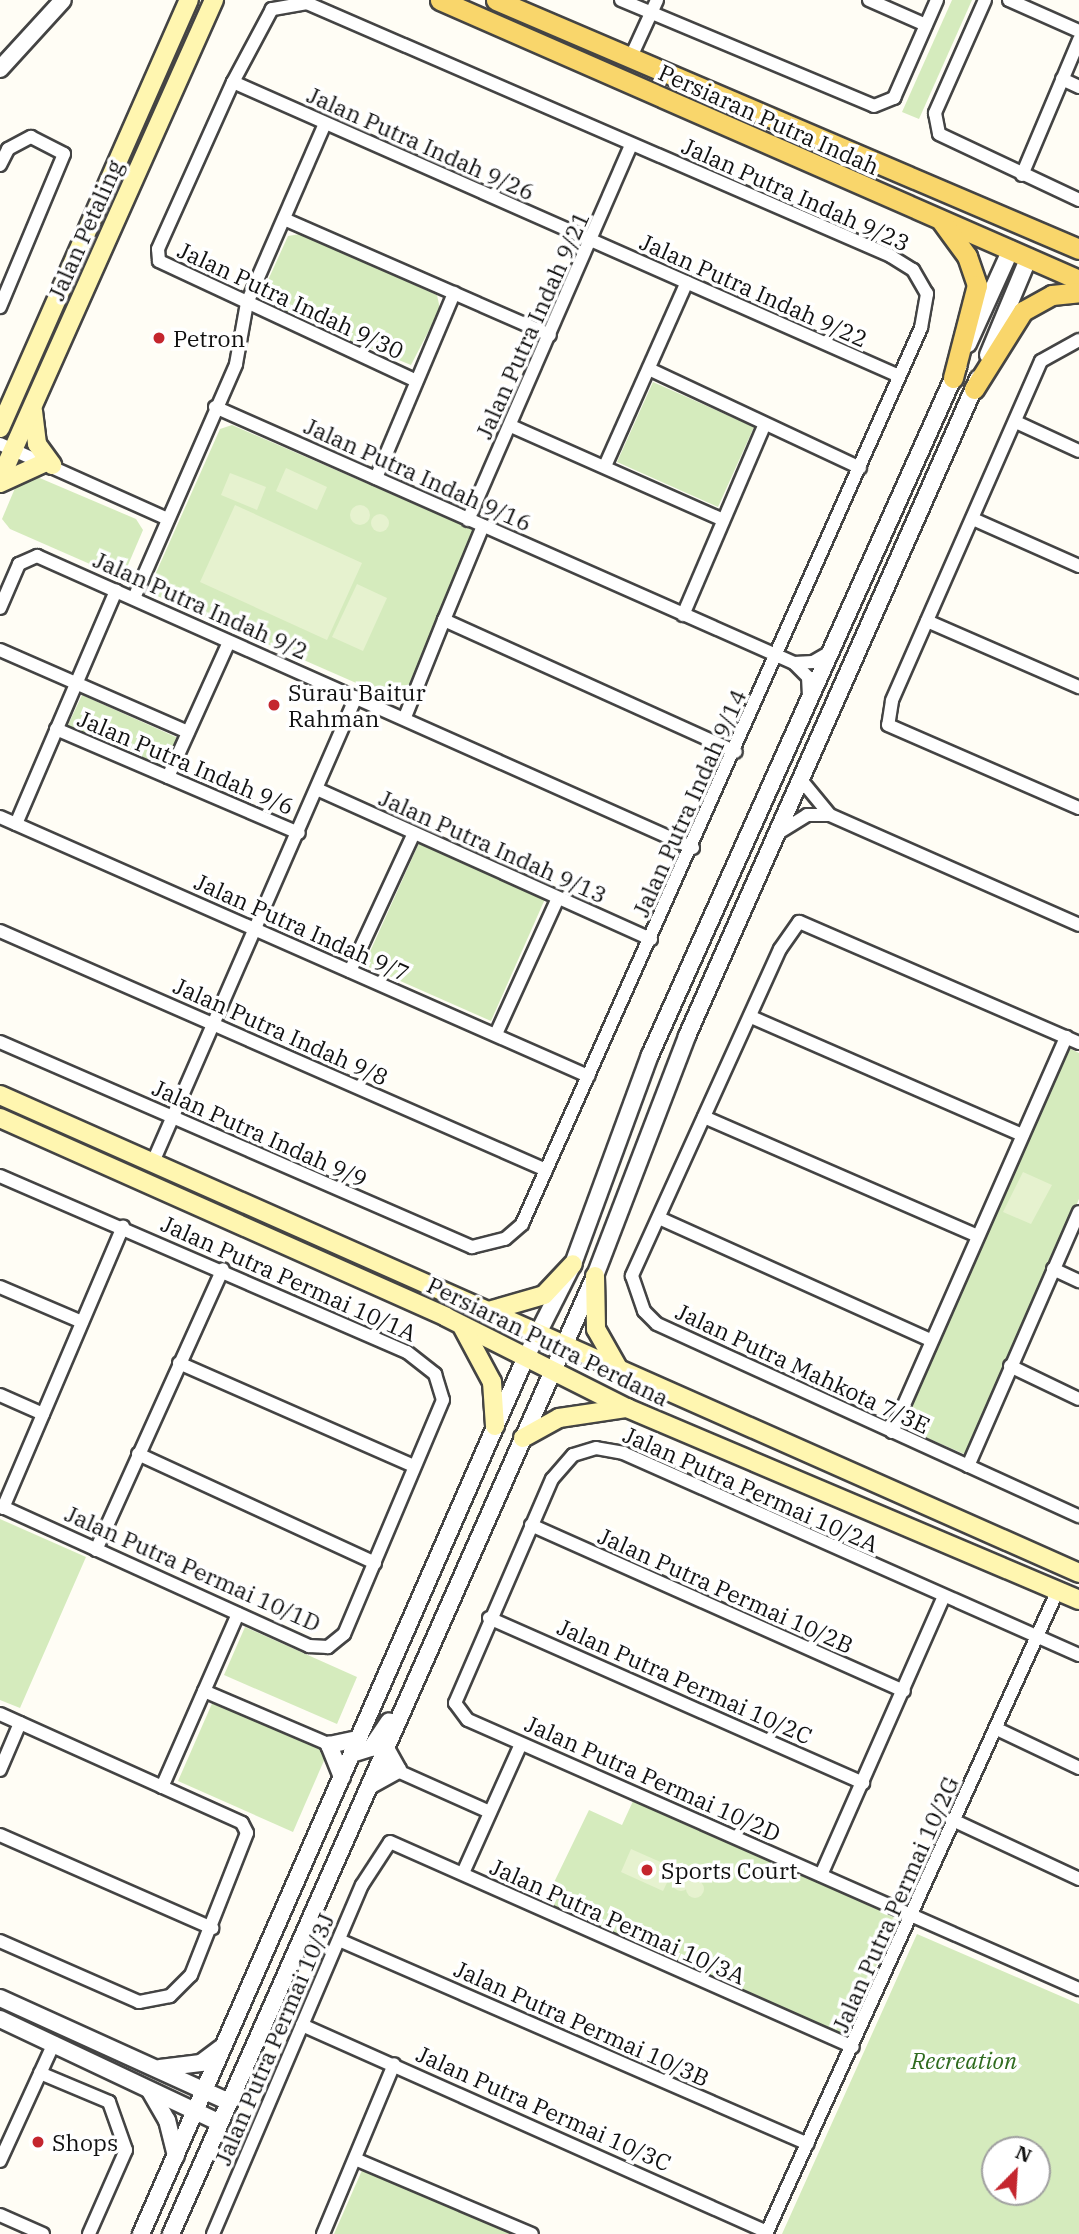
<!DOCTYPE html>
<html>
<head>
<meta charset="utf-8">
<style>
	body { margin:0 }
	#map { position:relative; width:1079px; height:2234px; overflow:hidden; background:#fffdf5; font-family:"IBM Plex Serif",serif }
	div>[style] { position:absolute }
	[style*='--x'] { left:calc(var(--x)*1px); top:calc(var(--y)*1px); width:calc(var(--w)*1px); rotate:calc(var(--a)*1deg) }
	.green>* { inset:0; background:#d5ebbd }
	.pitch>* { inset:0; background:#e6f2cf }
	.round { border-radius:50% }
	.roads { filter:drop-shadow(2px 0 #444) drop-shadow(-2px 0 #444) drop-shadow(0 2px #444) drop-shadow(0 -2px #444) }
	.minor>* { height:12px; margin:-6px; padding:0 6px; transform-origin:6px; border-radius:6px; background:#fff }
	.tertiary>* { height:16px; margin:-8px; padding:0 8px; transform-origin:8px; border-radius:8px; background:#fff }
	.secondary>* { height:18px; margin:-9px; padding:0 9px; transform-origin:9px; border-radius:9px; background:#fff6b0 }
	.primary>* { height:19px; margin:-9.5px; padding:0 9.5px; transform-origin:9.5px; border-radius:9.5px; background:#f9d66b }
	.dots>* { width:19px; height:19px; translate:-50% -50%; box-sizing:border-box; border:4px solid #fff; border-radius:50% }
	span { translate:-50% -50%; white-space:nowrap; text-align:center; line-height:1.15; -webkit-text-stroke:7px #fff; paint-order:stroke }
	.street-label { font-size:23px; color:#111 }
	.poi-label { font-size:23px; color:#111 }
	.left { translate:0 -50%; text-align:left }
	.park-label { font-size:23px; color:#2f6b1f; font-style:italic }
	.north { position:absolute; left:981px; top:2136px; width:70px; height:70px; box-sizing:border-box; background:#fff; border:2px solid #a0a0a0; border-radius:50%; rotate:24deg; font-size:19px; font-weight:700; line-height:28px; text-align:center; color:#111 }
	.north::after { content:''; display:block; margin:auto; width:24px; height:32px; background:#c4262e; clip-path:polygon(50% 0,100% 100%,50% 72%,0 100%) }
</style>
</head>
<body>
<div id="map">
	<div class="green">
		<i style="clip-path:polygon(952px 0,972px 0,919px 119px,902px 112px)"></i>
		<i style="clip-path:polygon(300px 234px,437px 295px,440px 309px,411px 365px,268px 307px,264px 289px,288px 236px)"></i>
		<i style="clip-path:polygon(653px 382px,754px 427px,718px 507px,617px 462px)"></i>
		<i style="clip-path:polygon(232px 425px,479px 532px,405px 696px,395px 700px,155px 595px,151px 584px,220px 429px)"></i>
		<i style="clip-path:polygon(35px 476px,136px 519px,143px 530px,125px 572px,115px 575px,10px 529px,2px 519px,18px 481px)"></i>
		<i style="clip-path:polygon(82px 695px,178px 738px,163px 770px,67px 727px)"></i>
		<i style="clip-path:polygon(419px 843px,545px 899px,491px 1021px,364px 965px)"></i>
		<i style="clip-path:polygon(1067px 1047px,1079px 1053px,1079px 1199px,969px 1456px,897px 1425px)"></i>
		<i style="clip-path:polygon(0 1519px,86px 1557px,20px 1708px,0 1700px)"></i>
		<i style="clip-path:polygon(245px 1627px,357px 1677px,337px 1724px,224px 1675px)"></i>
		<i style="clip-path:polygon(214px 1699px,329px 1749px,293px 1832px,178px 1781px)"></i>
		<i style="clip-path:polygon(634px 1799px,900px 1917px,843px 2034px,544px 1903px,589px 1810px,622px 1825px)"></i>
		<i style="clip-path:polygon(evenodd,917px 1934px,1079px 2004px,1079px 2234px,782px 2234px,917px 1934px,995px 2150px,1037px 2150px,1037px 2192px,995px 2192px,995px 2150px)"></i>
		<i style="clip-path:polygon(363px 2168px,514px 2234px,334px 2234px)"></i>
	</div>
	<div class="pitch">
		<i style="clip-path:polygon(286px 468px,327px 487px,317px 510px,276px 491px)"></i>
		<i style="clip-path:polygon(230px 473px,266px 487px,257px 510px,221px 495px)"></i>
		<i style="clip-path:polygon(235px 505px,362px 563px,327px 640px,200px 582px)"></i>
		<i class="round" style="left:350px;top:505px;width:20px;height:20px"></i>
		<i class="round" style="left:371px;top:514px;width:18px;height:18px"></i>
		<i style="clip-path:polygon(357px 584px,387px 598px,363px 651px,332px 637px)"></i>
		<i style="clip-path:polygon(1023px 1172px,1052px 1185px,1031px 1224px,1003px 1212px)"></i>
		<i style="clip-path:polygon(631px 1849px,674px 1868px,663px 1891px,621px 1872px)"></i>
		<i class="round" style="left:672px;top:1873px;width:18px;height:18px"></i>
		<i class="round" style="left:686px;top:1880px;width:18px;height:18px"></i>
	</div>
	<div class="roads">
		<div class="minor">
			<i style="--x:621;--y:0;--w:274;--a:22.7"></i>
			<i style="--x:874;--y:106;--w:22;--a:-22"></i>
			<i style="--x:894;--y:98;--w:107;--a:-66.3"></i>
			<i style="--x:869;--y:0;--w:62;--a:23.7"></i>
			<i style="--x:985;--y:0;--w:124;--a:113.9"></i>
			<i style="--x:935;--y:113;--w:21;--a:79"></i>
			<i style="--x:939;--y:134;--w:155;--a:25.2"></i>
			<i style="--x:1009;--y:0;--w:77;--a:23.9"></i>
			<i style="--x:630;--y:59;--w:65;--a:-65.4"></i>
			<i style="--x:1062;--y:79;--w:19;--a:25"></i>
			<i style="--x:233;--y:82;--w:728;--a:23.82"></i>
			<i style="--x:0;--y:165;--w:18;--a:-63"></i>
			<i style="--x:8;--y:149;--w:26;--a:-28"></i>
			<i style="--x:31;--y:137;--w:37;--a:27"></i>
			<i style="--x:64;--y:154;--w:166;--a:112.7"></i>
			<i style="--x:1022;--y:175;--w:147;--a:-67.1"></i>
			<i style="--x:284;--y:219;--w:290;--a:23.6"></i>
			<i style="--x:1079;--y:340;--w:43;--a:151.1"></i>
			<i style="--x:1041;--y:361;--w:371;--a:113.7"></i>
			<i style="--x:892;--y:701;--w:24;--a:99"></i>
			<i style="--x:888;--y:725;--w:208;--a:23.5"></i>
			<i style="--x:649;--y:369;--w:233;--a:25.1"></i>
			<i style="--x:215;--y:407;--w:633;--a:23.85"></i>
			<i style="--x:794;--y:663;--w:19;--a:-3"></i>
			<i style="--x:813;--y:662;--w:20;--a:-30"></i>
			<i style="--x:1016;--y:422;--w:69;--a:24.7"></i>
			<i style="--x:511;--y:426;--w:232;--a:23.9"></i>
			<i style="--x:0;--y:444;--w:184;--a:24.1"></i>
			<i style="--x:605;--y:466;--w:201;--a:-66"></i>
			<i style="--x:376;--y:478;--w:201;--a:-67.1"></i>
			<i style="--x:973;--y:519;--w:116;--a:23.9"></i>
			<i style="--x:468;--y:520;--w:408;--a:-66.5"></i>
			<i style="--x:134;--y:598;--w:255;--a:-66.4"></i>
			<i style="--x:236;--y:364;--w:62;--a:-79.8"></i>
			<i style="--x:247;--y:303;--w:195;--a:-66.5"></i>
			<i style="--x:0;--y:608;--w:48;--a:-66.6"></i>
			<i style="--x:19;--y:564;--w:20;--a:-24"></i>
			<i style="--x:37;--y:556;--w:718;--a:23.99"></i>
			<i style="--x:683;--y:615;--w:206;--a:-66.8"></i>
			<i style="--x:444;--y:620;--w:102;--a:-67.5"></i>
			<i style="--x:927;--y:621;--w:166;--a:23.5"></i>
			<i style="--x:0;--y:650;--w:205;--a:23.6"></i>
			<i style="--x:794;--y:663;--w:20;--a:45"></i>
			<i style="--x:808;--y:677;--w:19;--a:87"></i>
			<i style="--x:405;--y:717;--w:105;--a:-68.1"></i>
			<i style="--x:444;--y:620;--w:320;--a:24.3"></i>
			<i style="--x:56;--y:729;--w:264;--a:23.2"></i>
			<i style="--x:168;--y:777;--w:148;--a:-65.7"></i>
			<i style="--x:802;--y:781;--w:44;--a:50.5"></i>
			<i style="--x:830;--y:815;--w:272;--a:23.8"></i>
			<i style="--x:319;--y:790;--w:364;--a:24.2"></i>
			<i style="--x:0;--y:817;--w:643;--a:23.77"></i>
			<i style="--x:16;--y:824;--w:254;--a:-66.8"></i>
			<i style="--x:780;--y:832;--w:32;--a:-32"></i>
			<i style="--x:807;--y:815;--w:22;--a:0"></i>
			<i style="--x:0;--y:931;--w:596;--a:23.64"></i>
			<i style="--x:350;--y:971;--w:152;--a:-65.1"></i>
			<i style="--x:751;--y:1017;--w:296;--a:23.5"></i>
			<i style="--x:496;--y:1034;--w:149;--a:-65.5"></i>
			<i style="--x:0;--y:1042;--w:515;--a:23.48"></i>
			<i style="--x:472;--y:1247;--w:34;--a:-14"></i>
			<i style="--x:505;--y:1239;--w:23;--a:-41"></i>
			<i style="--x:522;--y:1224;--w:981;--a:-66"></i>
			<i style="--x:921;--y:328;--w:35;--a:-80"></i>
			<i style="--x:927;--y:294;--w:28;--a:-120"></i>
			<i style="--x:913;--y:270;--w:26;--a:-148"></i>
			<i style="--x:891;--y:256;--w:636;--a:-156.58"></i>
			<i style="--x:307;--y:3;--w:36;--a:170"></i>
			<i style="--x:272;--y:9;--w:83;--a:118.1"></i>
			<i style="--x:233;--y:82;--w:183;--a:114.2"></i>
			<i style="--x:158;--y:249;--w:12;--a:85"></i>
			<i style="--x:159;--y:261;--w:284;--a:25"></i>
			<i style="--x:1079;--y:1043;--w:305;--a:-156.6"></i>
			<i style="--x:799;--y:922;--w:33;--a:125"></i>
			<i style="--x:780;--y:949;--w:359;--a:114.4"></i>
			<i style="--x:632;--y:1276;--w:37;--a:71"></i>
			<i style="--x:644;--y:1311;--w:18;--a:45"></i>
			<i style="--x:657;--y:1324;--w:464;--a:24.5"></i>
			<i style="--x:704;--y:1117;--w:296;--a:23.5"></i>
			<i style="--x:153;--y:1162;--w:507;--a:-66.42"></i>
			<i style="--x:0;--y:1176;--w:443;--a:23.4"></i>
			<i style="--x:407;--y:1352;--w:36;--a:38"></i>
			<i style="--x:435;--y:1374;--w:27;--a:73"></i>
			<i style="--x:443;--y:1400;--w:254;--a:112.9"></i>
			<i style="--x:344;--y:1634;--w:21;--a:141"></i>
			<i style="--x:328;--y:1647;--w:19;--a:-177"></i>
			<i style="--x:309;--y:1646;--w:339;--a:-155.6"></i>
			<i style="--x:659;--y:1218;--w:298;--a:24.2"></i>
			<i style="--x:1053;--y:1269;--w:29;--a:25"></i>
			<i style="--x:0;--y:1287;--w:89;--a:23.1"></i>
			<i style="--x:179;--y:1363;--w:257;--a:23.7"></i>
			<i style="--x:1010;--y:1366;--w:76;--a:25.6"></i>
			<i style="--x:0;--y:1395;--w:47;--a:23.8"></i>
			<i style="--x:892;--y:1432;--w:432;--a:-66.2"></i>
			<i style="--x:138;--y:1454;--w:261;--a:24.7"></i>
			<i style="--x:968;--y:1466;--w:277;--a:-66.4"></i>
			<i style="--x:3;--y:1508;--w:306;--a:-66.9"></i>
			<i style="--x:531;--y:1525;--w:408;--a:24"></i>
			<i style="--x:96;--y:1550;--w:308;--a:-65.7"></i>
			<i style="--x:489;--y:1618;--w:409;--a:23.8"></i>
			<i style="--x:1079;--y:1655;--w:498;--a:-156.1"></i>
			<i style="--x:624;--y:1453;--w:28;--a:-170"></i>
			<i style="--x:596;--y:1448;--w:24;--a:163"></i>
			<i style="--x:573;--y:1455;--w:32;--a:131"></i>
			<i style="--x:552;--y:1479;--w:244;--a:113.4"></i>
			<i style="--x:455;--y:1703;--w:21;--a:53"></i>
			<i style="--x:468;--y:1720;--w:668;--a:23.76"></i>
			<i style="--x:204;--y:1691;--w:142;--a:23.1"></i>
			<i style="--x:0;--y:1714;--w:265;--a:24.2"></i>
			<i style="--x:242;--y:1823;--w:11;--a:63"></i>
			<i style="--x:247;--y:1833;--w:153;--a:111.5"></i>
			<i style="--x:191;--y:1975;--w:30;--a:135"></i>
			<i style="--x:170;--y:1996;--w:32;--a:169"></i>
			<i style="--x:139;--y:2002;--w:152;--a:-156.3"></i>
			<i style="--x:997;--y:1729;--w:91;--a:25.4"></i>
			<i style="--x:391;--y:1768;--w:108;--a:24"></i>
			<i style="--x:0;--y:1770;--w:51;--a:-66.9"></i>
			<i style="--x:162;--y:1787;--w:189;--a:-66.3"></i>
			<i style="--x:957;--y:1822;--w:135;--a:25"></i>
			<i style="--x:0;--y:1835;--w:232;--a:23.7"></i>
			<i style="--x:463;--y:1873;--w:141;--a:-65.8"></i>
			<i style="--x:821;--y:1875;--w:305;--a:-66.2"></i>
			<i style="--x:339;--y:1940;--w:511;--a:23.51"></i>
			<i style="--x:302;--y:2025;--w:509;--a:24"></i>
			<i style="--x:40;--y:2073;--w:75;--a:22.8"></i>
			<i style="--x:109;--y:2102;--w:51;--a:70.5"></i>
			<i style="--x:126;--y:2150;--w:92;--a:113.8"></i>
			<i style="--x:355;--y:2159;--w:192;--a:23"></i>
			<i style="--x:0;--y:2161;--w:130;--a:-65.4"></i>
			<i style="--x:0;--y:2215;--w:47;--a:23.8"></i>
			<i style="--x:213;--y:2234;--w:379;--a:-66.9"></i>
			<i style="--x:362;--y:1885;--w:51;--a:-56.9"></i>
			<i style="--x:390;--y:1842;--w:506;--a:23.88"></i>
			<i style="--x:323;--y:2234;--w:184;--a:-67.3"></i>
			<i style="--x:766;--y:2234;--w:707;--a:-65.61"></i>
		</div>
		<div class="tertiary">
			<i style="--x:0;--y:69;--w:93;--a:-47.6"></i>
			<i style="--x:968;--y:344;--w:104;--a:-65.6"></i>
			<i style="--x:988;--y:355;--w:106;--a:-67.3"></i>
			<i style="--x:352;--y:1754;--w:20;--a:-18"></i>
			<i style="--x:371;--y:1748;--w:32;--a:-56"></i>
			<i style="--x:342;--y:1777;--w:35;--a:-112"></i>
			<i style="--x:329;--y:1745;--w:30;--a:-12"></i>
			<i style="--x:371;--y:1785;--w:31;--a:-29"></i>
			<i style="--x:398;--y:1770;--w:25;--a:-119"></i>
			<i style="--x:0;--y:1998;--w:252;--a:24.4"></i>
			<i style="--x:0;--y:2019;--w:243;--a:25.3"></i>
			<i style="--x:160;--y:2068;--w:41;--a:-7"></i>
			<i style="--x:201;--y:2063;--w:25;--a:-37"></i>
			<i style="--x:150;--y:2091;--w:34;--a:60"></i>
			<i style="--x:167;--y:2120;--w:37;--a:76"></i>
			<i style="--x:141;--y:2234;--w:953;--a:-66.31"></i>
			<i style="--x:524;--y:1361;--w:109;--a:-63.2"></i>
			<i style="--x:573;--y:1264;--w:223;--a:-69.8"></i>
			<i style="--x:650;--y:1055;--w:754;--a:-65.88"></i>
			<i style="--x:171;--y:2234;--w:1048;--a:-66.13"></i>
			<i style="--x:595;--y:1276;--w:257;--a:-69"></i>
			<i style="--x:687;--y:1036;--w:719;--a:-66.11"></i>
		</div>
		<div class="secondary">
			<i style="--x:33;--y:411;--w:33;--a:83"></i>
			<i style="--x:37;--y:444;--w:26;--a:54"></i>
			<i style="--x:0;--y:428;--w:468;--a:-66.2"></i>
			<i style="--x:0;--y:479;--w:525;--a:-65.93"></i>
			<i style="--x:0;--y:483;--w:51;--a:-24.5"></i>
			<i style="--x:0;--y:1095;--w:1180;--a:23.89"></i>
			<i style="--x:0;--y:1118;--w:488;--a:24"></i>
			<i style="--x:446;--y:1317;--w:203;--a:26.7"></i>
			<i style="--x:627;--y:1408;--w:491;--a:23"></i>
			<i style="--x:595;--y:1276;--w:53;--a:88.9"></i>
			<i style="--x:596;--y:1329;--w:43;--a:60.4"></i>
			<i style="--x:489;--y:1311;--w:57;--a:-16.2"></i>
			<i style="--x:544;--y:1295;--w:42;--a:-46.9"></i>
			<i style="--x:463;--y:1328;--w:61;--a:61.8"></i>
			<i style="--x:492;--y:1382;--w:44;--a:86.1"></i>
			<i style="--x:523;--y:1438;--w:41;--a:-29.1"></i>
			<i style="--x:559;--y:1418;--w:69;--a:-8.4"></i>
		</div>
		<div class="primary">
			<i style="--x:440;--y:0;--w:698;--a:23.66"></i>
			<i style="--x:496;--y:0;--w:634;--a:23.13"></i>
			<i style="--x:942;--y:222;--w:42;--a:53.7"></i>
			<i style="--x:967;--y:256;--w:31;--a:71"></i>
			<i style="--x:977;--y:285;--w:96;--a:104.5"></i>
			<i style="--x:974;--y:389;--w:92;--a:-57.9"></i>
			<i style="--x:1023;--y:311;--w:33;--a:-29"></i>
			<i style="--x:1052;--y:295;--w:27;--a:-6"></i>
		</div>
	</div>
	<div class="dots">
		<i style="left:159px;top:338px;background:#c4262e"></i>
		<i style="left:274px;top:705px;background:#c4262e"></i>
		<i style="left:647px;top:1870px;background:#c4262e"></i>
		<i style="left:38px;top:2142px;background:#c4262e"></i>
	</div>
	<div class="street-label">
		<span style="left:769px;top:119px;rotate:24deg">Persiaran Putra Indah</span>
		<span style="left:421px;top:143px;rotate:24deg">Jalan Putra Indah 9/26</span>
		<span style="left:796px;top:194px;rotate:24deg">Jalan Putra Indah 9/23</span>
		<span style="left:85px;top:230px;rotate:-66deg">Jalan Petaling</span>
		<span style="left:754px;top:290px;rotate:24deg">Jalan Putra Indah 9/22</span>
		<span style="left:291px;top:300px;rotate:25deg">Jalan Putra Indah 9/30</span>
		<span style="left:532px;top:325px;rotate:-66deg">Jalan Putra Indah 9/21</span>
		<span style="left:418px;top:474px;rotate:24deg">Jalan Putra Indah 9/16</span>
		<span style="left:201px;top:605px;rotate:24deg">Jalan Putra Indah 9/2</span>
		<span style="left:186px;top:762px;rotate:23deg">Jalan Putra Indah 9/6</span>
		<span style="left:689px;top:803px;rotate:-66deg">Jalan Putra Indah 9/14</span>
		<span style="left:493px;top:846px;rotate:24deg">Jalan Putra Indah 9/13</span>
		<span style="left:302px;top:927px;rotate:24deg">Jalan Putra Indah 9/7</span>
		<span style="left:281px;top:1031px;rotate:24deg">Jalan Putra Indah 9/8</span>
		<span style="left:260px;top:1133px;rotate:24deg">Jalan Putra Indah 9/9</span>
		<span style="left:289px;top:1278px;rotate:24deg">Jalan Putra Permai 10/1A</span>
		<span style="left:548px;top:1341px;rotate:26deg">Persiaran Putra Perdana</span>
		<span style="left:803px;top:1368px;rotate:25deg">Jalan Putra Mahkota 7/3E</span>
		<span style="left:751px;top:1489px;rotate:24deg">Jalan Putra Permai 10/2A</span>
		<span style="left:193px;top:1568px;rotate:24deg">Jalan Putra Permai 10/1D</span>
		<span style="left:726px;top:1590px;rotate:24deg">Jalan Putra Permai 10/2B</span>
		<span style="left:685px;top:1681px;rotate:24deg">Jalan Putra Permai 10/2C</span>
		<span style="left:653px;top:1778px;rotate:24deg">Jalan Putra Permai 10/2D</span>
		<span style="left:895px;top:1904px;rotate:-66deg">Jalan Putra Permai 10/2G</span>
		<span style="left:618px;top:1921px;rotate:24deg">Jalan Putra Permai 10/3A</span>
		<span style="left:582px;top:2023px;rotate:24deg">Jalan Putra Permai 10/3B</span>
		<span style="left:274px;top:2039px;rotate:-67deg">Jalan Putra Permai 10/3J</span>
		<span style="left:544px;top:2108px;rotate:24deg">Jalan Putra Permai 10/3C</span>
	</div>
	<div class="poi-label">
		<span class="left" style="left:173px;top:338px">Petron</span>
		<span class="left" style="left:288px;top:705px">Surau Baitur<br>Rahman</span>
		<span class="left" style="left:661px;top:1870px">Sports Court</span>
		<span class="left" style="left:52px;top:2142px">Shops</span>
	</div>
	<div class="park-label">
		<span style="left:964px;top:2060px">Recreation</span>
	</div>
	<div class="north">N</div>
</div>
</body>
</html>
